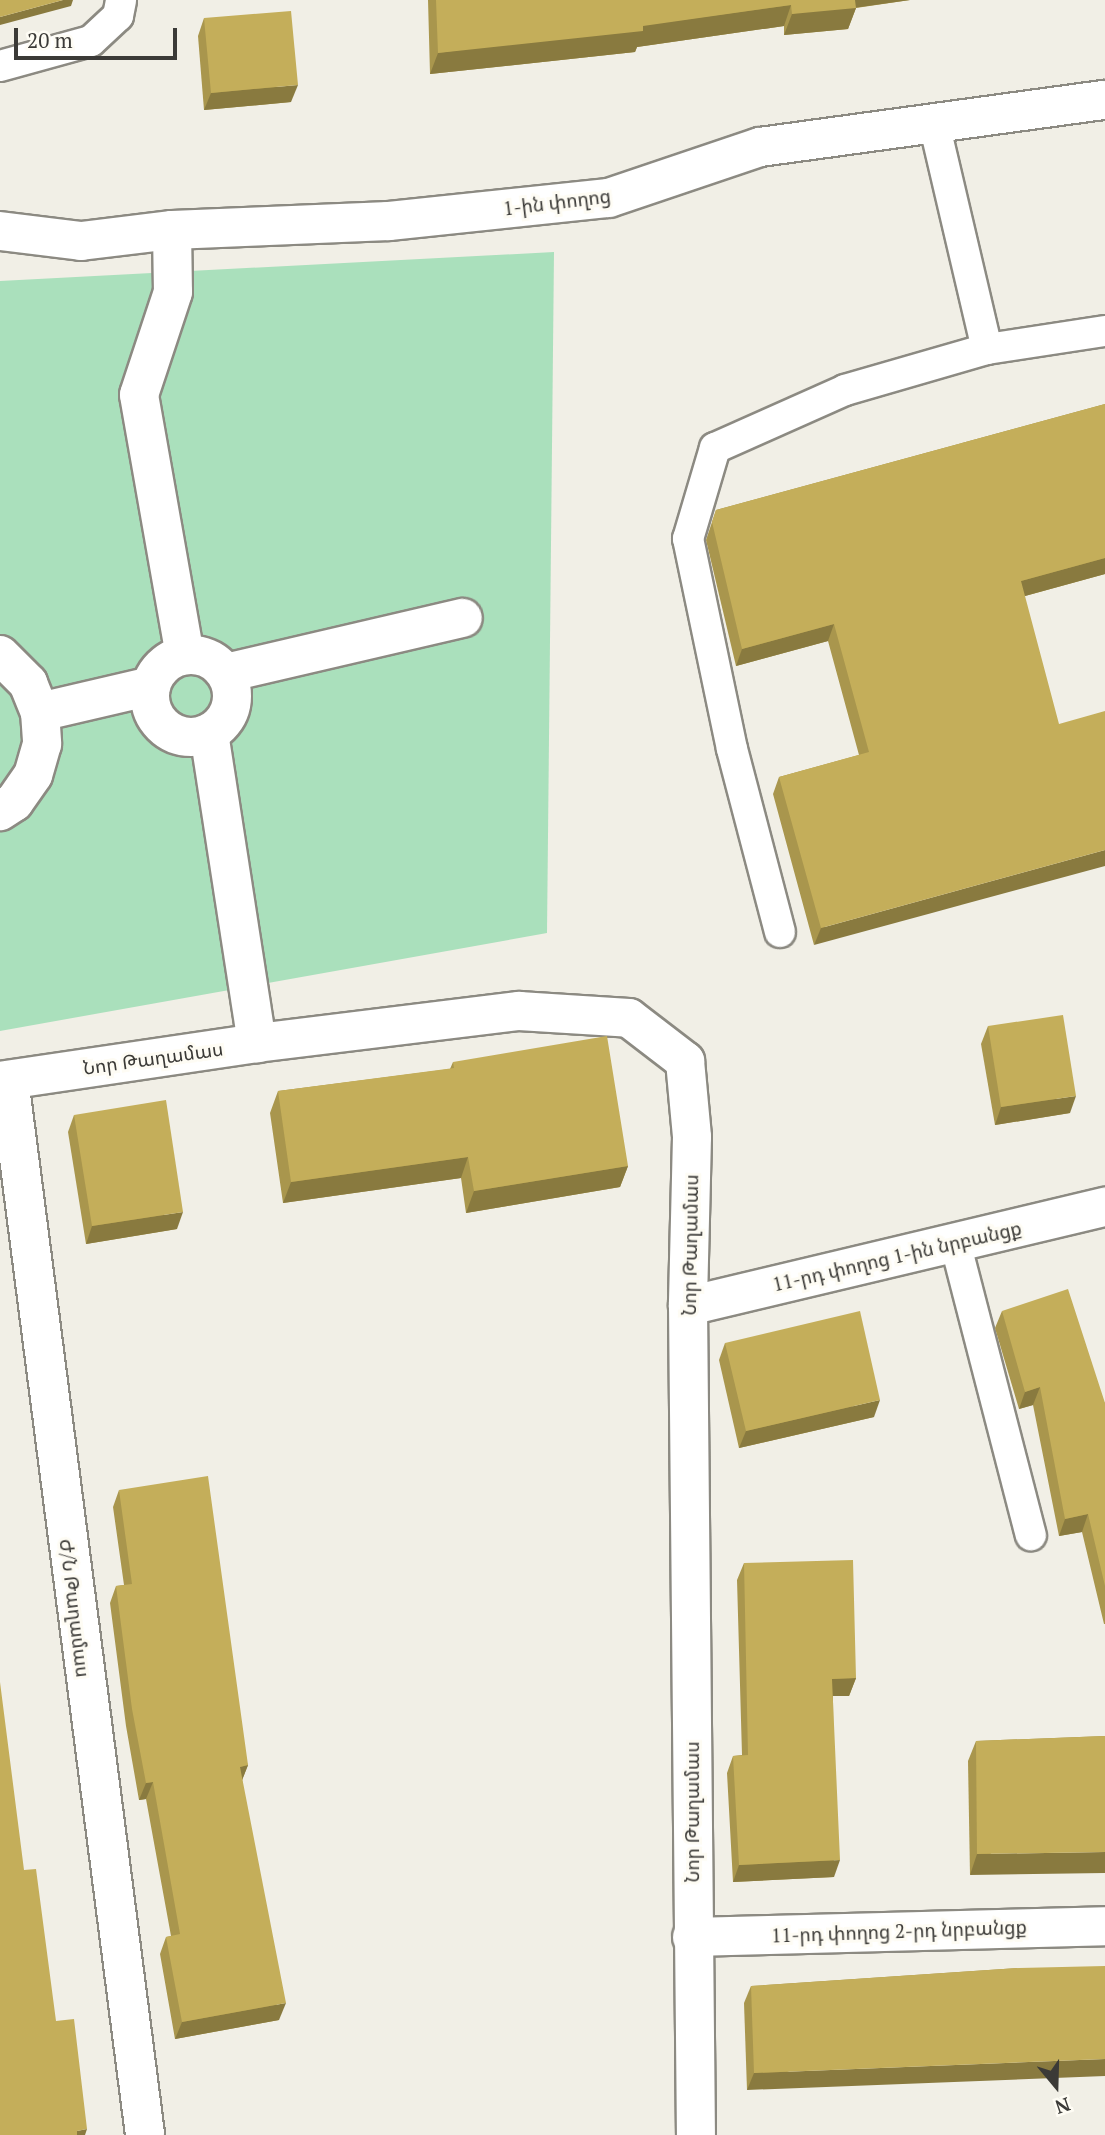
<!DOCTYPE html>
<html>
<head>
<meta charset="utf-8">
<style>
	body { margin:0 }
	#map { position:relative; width:1105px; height:2135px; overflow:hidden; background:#f1efe6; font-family:"PT Serif","Noto Sans Armenian",serif }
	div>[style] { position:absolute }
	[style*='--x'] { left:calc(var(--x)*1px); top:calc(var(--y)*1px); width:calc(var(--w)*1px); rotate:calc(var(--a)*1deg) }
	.green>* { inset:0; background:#aae0bc }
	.roads { filter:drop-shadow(2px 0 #8c8a82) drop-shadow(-2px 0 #8c8a82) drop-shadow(0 2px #8c8a82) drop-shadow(0 -2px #8c8a82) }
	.lane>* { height:30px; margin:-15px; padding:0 15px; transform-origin:15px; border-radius:15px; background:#fff }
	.street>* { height:38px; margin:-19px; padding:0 19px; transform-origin:19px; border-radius:19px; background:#fff }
	.street>.ring { margin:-19px; padding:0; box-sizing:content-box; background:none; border:38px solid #fff; border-radius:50% }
	.wall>* { inset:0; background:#a9964d }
	.shaded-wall>* { inset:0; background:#897a3f }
	.building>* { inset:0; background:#c4ae5a }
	span { translate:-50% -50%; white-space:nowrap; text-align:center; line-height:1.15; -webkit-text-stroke:6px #fefcf4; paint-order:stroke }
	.street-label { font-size:19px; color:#3b3a37 }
	.north { position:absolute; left:1021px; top:2051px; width:70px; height:70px; -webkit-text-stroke:5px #fefcf4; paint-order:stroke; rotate:161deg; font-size:19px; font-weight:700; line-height:28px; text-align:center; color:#3b3a37 }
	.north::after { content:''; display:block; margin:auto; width:24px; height:32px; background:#3b3a37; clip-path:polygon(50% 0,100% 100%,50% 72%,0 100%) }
	.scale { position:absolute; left:14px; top:28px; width:163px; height:32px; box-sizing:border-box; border:4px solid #3b3a37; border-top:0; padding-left:9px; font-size:21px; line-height:24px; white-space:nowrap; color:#3b3a37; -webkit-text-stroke:5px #fefcf4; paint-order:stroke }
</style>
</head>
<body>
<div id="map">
	<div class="green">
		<i style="clip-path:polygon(554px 252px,547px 933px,0 1031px,0 281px)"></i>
	</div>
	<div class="roads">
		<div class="lane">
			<i style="--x:0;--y:66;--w:94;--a:-15.4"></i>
			<i style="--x:91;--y:41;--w:37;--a:-43"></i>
			<i style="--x:118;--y:16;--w:16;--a:-79"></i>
			<i style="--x:934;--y:123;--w:232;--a:76.8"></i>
			<i style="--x:780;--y:932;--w:189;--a:-104.7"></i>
			<i style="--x:732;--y:749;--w:215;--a:-101.8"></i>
			<i style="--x:688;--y:539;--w:95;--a:-73.5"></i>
			<i style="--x:715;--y:448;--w:142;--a:-24"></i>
			<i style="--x:845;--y:390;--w:148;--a:-16.1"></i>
			<i style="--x:987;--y:349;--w:119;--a:-8.7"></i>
			<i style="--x:955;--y:1242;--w:303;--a:75.5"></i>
		</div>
		<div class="street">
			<i style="--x:172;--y:230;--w:62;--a:89.1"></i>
			<i style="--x:173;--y:292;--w:108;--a:108.3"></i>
			<i style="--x:139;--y:395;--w:264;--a:80"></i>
			<i style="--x:0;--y:231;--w:82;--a:7"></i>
			<i style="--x:81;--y:241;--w:92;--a:-6.9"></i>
			<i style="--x:172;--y:230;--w:217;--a:-2.4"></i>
			<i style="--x:389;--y:221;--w:221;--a:-6"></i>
			<i style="--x:609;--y:198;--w:159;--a:-18.7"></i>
			<i style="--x:760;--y:147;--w:348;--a:-7.8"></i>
			<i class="ring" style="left:150px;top:655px;width:44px;height:44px"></i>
			<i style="--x:0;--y:655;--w:40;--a:45"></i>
			<i style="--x:28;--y:683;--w:31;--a:68"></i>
			<i style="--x:40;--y:712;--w:32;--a:86"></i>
			<i style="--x:42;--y:744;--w:32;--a:106"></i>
			<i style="--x:33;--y:775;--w:33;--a:125"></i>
			<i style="--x:14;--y:802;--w:17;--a:147"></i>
			<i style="--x:226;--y:673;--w:243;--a:-13.1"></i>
			<i style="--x:40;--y:712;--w:114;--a:-13.2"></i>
			<i style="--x:209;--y:733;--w:314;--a:81.2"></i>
			<i style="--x:9;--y:1080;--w:1064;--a:82.65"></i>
			<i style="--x:0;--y:1081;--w:260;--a:-8.4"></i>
			<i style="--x:257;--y:1043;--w:264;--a:-7"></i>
			<i style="--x:519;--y:1011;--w:110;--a:3.6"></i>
			<i style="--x:629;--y:1018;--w:71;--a:37.5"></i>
			<i style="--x:685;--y:1061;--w:76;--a:84.7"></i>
			<i style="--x:692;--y:1137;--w:169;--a:91.4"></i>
			<i style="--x:688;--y:1306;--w:829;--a:89.45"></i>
			<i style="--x:688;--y:1306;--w:429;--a:-13.4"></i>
			<i style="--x:692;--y:1937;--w:413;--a:-1.5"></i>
		</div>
	</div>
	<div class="wall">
		<i style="clip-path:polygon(428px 0,910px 0,856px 8px,848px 29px,784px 35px,784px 26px,637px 47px,635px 52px,430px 74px)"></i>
		<i style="clip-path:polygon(204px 18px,291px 102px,204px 110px,198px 36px)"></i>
		<i style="clip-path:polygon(1105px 404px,1105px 574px,1025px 596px,814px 945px,773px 794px,779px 777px,859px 755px,828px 641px,736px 666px,706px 540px,716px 510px)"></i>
		<i style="clip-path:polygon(988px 1026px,1070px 1113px,995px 1125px,981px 1044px)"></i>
		<i style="clip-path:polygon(453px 1062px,628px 1166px,620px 1187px,466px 1213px,461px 1178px,283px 1203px,270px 1113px,278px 1091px,450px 1069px)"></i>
		<i style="clip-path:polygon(74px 1115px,177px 1229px,86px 1244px,68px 1132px)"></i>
		<i style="clip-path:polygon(1002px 1311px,1105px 1403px,1105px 1624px,1104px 1624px,1082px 1532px,1059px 1536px,1033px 1405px,1019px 1409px,995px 1328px)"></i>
		<i style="clip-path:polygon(725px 1343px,874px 1417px,739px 1448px,719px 1360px)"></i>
		<i style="clip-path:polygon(119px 1490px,248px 1765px,242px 1780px,279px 2020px,175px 2039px,160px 1954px,166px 1937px,171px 1936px,146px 1799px,139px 1800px,126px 1726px,110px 1603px,116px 1586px,124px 1585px,113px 1507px)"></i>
		<i style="clip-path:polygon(744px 1563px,856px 1678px,849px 1696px,833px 1696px,834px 1877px,733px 1882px,727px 1773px,733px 1756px,742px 1755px,737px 1580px)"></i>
		<i style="clip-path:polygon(1105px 1736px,970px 1875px,968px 1761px,976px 1741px)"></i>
		<i style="clip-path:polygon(1019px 1968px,747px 2090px,744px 2003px,751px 1986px)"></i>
	</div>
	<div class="shaded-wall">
		<i style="clip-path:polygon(63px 0,73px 0,71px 6px,0 25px,0 17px)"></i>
		<i style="clip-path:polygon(850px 0,910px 0,853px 8px,856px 8px,848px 29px,784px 35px,792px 14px)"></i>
		<i style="clip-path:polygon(791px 5px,784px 26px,637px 47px,635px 52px,430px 74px,438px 53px)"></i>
		<i style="clip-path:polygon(298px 85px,291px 102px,204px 110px,211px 93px)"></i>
		<i style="clip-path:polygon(1105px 558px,1105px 574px,1014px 599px,1021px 581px)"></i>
		<i style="clip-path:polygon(834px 624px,828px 641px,736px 666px,742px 649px)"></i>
		<i style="clip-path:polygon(1105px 850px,1105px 866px,814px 945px,821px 928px)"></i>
		<i style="clip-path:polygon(1076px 1096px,1070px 1113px,995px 1125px,1001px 1107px)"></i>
		<i style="clip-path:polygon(468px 1157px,461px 1178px,283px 1203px,291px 1182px)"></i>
		<i style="clip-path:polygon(628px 1166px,620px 1187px,466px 1213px,474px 1191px)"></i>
		<i style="clip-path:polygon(183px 1212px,177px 1229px,86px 1244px,92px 1226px)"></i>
		<i style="clip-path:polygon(1040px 1387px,1033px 1405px,1019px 1409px,1025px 1392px)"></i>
		<i style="clip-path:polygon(880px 1400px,874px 1417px,739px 1448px,746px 1431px)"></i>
		<i style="clip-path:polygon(1088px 1514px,1082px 1532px,1059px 1536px,1065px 1519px)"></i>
		<i style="clip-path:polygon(856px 1678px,849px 1696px,826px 1696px,832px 1679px)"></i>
		<i style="clip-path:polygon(248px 1765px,241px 1783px,240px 1767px)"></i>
		<i style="clip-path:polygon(153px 1782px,146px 1799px,139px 1800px,146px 1783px)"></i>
		<i style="clip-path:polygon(1105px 1852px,1105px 1873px,970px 1875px,977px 1854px)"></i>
		<i style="clip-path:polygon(840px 1860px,834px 1877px,733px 1882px,739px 1865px)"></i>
		<i style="clip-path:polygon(286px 2003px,279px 2020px,175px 2039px,182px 2022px)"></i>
		<i style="clip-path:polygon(1105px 2059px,1105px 2076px,747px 2090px,754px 2073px)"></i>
		<i style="clip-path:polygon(87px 2129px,85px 2135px,75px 2135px,77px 2131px)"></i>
	</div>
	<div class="building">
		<i style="clip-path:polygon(0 0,63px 0,0 17px)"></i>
		<i style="clip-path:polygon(436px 0,855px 0,856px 8px,792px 14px,791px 5px,643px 26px,643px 31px,438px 53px)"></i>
		<i style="clip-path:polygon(291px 11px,298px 85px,211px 93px,204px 18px)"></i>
		<i style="clip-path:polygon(1105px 404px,1105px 558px,1021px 581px,1059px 724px,1105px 711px,1105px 850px,821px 928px,779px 777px,869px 752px,834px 624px,742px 649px,712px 522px,716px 510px)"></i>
		<i style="clip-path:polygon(1063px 1015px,1076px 1096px,1001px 1107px,988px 1026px)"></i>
		<i style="clip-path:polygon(607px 1036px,628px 1166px,474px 1191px,468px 1157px,291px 1182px,278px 1091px,454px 1068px,453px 1062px)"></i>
		<i style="clip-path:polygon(166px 1100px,183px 1212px,92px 1226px,74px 1115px)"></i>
		<i style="clip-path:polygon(1068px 1289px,1105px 1403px,1105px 1586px,1088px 1514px,1065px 1519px,1040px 1387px,1025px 1392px,1002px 1311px)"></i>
		<i style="clip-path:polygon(860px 1311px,880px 1400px,746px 1431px,725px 1343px)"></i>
		<i style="clip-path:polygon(208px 1476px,248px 1765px,240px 1767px,286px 2003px,182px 2022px,166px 1937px,180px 1934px,153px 1782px,146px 1783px,132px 1709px,116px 1586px,132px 1584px,119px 1490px)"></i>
		<i style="clip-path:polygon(853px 1560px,856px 1678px,832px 1679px,840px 1860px,739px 1865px,733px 1756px,748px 1755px,744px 1563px)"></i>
		<i style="clip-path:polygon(0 1682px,24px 1870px,36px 1869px,56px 2021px,74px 2019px,87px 2129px,77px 2131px,77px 2135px,0 2135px)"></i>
		<i style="clip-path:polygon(1105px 1736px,1105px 1852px,977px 1854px,976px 1741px)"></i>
		<i style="clip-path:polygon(1105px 1966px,1105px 2059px,754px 2073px,751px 1986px,1019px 1968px)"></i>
	</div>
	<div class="street-label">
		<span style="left:557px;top:202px;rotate:-7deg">1-ին փողոց</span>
		<span style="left:153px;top:1058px;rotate:-8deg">Նոր Թաղամաս</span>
		<span style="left:690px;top:1245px;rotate:-89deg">Նոր Թաղամաս</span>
		<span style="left:897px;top:1256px;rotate:-13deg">11-րդ փողոց 1-ին նրբանցք</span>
		<span style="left:75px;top:1608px;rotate:83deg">Ժ/Ն Թաղամաս</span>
		<span style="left:692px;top:1812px;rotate:-90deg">Նոր Թաղամաս</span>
		<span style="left:899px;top:1931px;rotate:-2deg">11-րդ փողոց 2-րդ նրբանցք</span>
	</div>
	<div class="north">N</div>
	<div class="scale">20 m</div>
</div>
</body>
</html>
